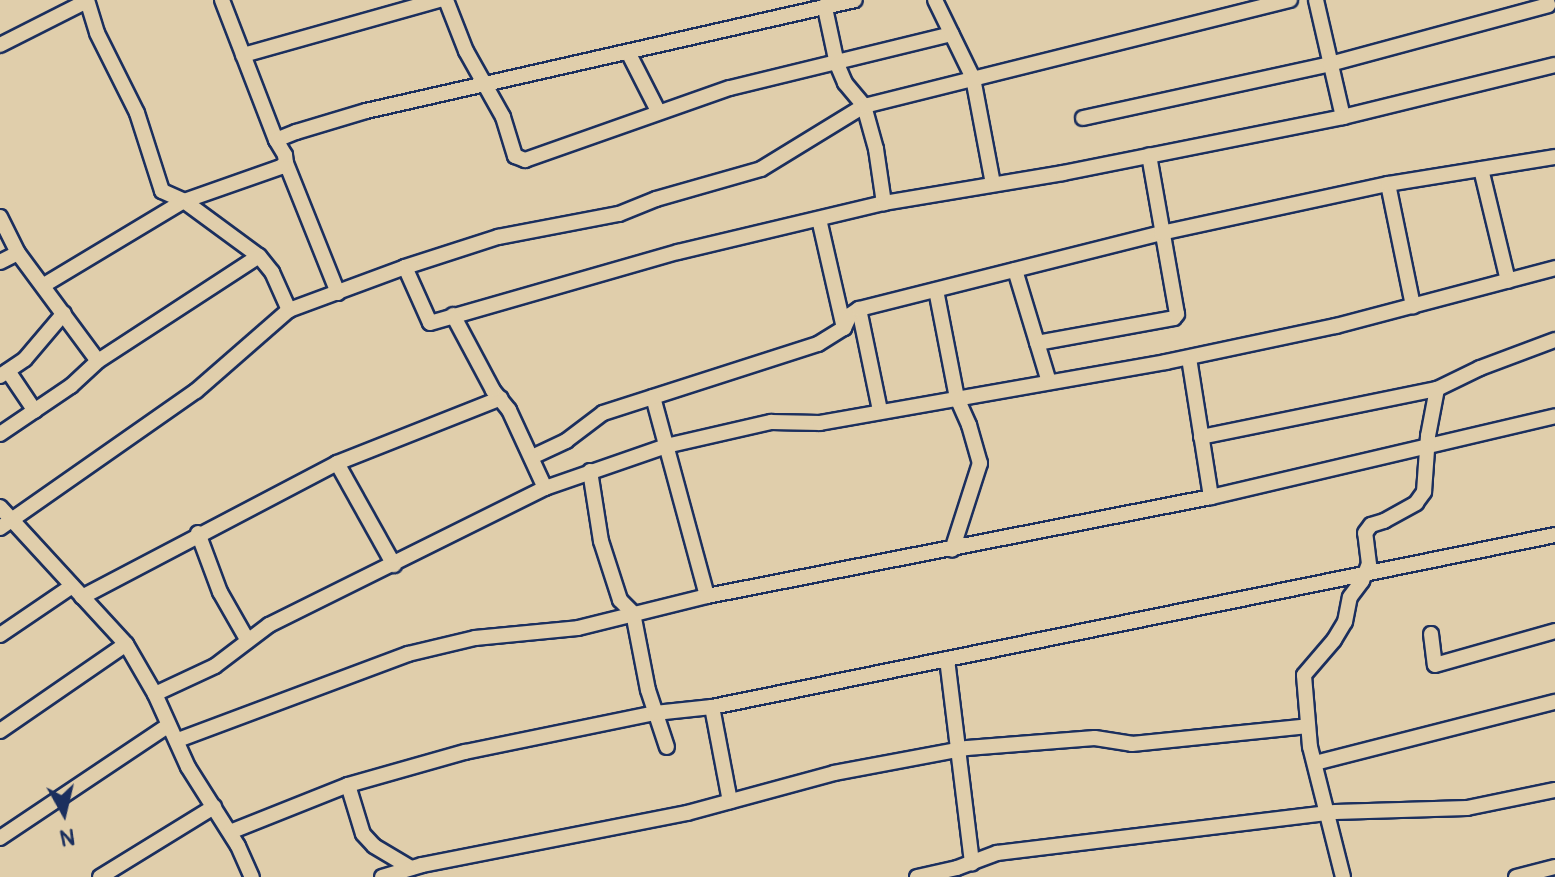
<!DOCTYPE html>
<html>
<head>
<meta charset="utf-8">
<style>
	body { margin:0 }
	#map { position:relative; width:1555px; height:877px; overflow:hidden; background:#e0ceab; font-family:Pangolin,sans-serif }
	div>[style] { position:absolute }
	[style*='--x'] { left:calc(var(--x)*1px); top:calc(var(--y)*1px); width:calc(var(--w)*1px); rotate:calc(var(--a)*1deg) }
	.roads { filter:drop-shadow(2px 0 #1b2f5e) drop-shadow(-2px 0 #1b2f5e) drop-shadow(0 2px #1b2f5e) drop-shadow(0 -2px #1b2f5e) }
	.minor>* { height:14px; margin:-7px; padding:0 7px; transform-origin:7px; border-radius:7px; background:#e0ceab }
	span { translate:-50% -50%; white-space:nowrap; text-align:center; line-height:1.15; -webkit-text-stroke:6px #e0ceab; paint-order:stroke }
	.north { position:absolute; left:24px; top:773px; width:80px; height:80px; -webkit-text-stroke:6px #e0ceab; paint-order:stroke; rotate:172deg; font-size:22px; font-weight:700; line-height:32px; text-align:center; color:#1b2f5e }
	.north::after { content:''; display:block; margin:auto; width:28px; height:36px; background:#1b2f5e; clip-path:polygon(50% 0,100% 100%,50% 72%,0 100%) }
</style>
</head>
<body>
<div id="map">
	<div class="roads">
		<div class="minor">
			<i style="--x:87;--y:0;--w:34;--a:73"></i>
			<i style="--x:97;--y:33;--w:89;--a:63.4"></i>
			<i style="--x:137;--y:113;--w:82;--a:72.2"></i>
			<i style="--x:162;--y:191;--w:24;--a:24"></i>
			<i style="--x:184;--y:201;--w:93;--a:36.3"></i>
			<i style="--x:259;--y:256;--w:21;--a:51"></i>
			<i style="--x:272;--y:272;--w:42;--a:65.9"></i>
			<i style="--x:222;--y:0;--w:150;--a:68.9"></i>
			<i style="--x:446;--y:0;--w:55;--a:68.6"></i>
			<i style="--x:466;--y:51;--w:76;--a:60.7"></i>
			<i style="--x:503;--y:117;--w:41;--a:72.9"></i>
			<i style="--x:515;--y:156;--w:11;--a:22"></i>
			<i style="--x:525;--y:160;--w:217;--a:-19.4"></i>
			<i style="--x:730;--y:88;--w:228;--a:-13.7"></i>
			<i style="--x:828;--y:0;--w:9;--a:111"></i>
			<i style="--x:825;--y:8;--w:57;--a:77.9"></i>
			<i style="--x:837;--y:64;--w:21;--a:67"></i>
			<i style="--x:845;--y:83;--w:30;--a:50"></i>
			<i style="--x:864;--y:106;--w:45;--a:74.4"></i>
			<i style="--x:876;--y:149;--w:55;--a:81.6"></i>
			<i style="--x:935;--y:0;--w:87;--a:64"></i>
			<i style="--x:973;--y:78;--w:108;--a:79.3"></i>
			<i style="--x:1316;--y:0;--w:120;--a:77"></i>
			<i style="--x:0;--y:45;--w:97;--a:-26.8"></i>
			<i style="--x:629;--y:54;--w:64;--a:63"></i>
			<i style="--x:243;--y:55;--w:204;--a:-15.7"></i>
			<i style="--x:1083;--y:118;--w:253;--a:-12.3"></i>
			<i style="--x:1330;--y:64;--w:226;--a:-15.1"></i>
			<i style="--x:1548;--y:5;--w:5;--a:-101"></i>
			<i style="--x:286;--y:163;--w:140;--a:68.2"></i>
			<i style="--x:1481;--y:169;--w:115;--a:76.4"></i>
			<i style="--x:1388;--y:184;--w:125;--a:78.4"></i>
			<i style="--x:0;--y:217;--w:40;--a:63.4"></i>
			<i style="--x:18;--y:253;--w:134;--a:53.5"></i>
			<i style="--x:819;--y:219;--w:112;--a:77.1"></i>
			<i style="--x:0;--y:262;--w:20;--a:-27"></i>
			<i style="--x:405;--y:267;--w:98;--a:-17.9"></i>
			<i style="--x:498;--y:237;--w:123;--a:-10.8"></i>
			<i style="--x:619;--y:214;--w:40;--a:-22"></i>
			<i style="--x:656;--y:199;--w:109;--a:-15.9"></i>
			<i style="--x:761;--y:169;--w:121;--a:-31.5"></i>
			<i style="--x:864;--y:106;--w:439;--a:-14"></i>
			<i style="--x:1015;--y:270;--w:117;--a:73.1"></i>
			<i style="--x:44;--y:285;--w:163;--a:-31"></i>
			<i style="--x:184;--y:201;--w:103;--a:-19.3"></i>
			<i style="--x:281;--y:167;--w:6;--a:-39"></i>
			<i style="--x:286;--y:163;--w:8;--a:-97"></i>
			<i style="--x:285;--y:155;--w:17;--a:-121"></i>
			<i style="--x:276;--y:140;--w:22;--a:-22"></i>
			<i style="--x:296;--y:132;--w:73;--a:-16.7"></i>
			<i style="--x:366;--y:111;--w:501;--a:-12.79"></i>
			<i style="--x:936;--y:290;--w:110;--a:79"></i>
			<i style="--x:957;--y:398;--w:30;--a:66"></i>
			<i style="--x:969;--y:425;--w:40;--a:74"></i>
			<i style="--x:980;--y:463;--w:91;--a:107.8"></i>
			<i style="--x:859;--y:309;--w:103;--a:78.3"></i>
			<i style="--x:1037;--y:343;--w:139;--a:-10.3"></i>
			<i style="--x:1174;--y:318;--w:5;--a:-53"></i>
			<i style="--x:1177;--y:314;--w:161;--a:-100"></i>
			<i style="--x:1189;--y:358;--w:141;--a:81"></i>
			<i style="--x:8;--y:371;--w:48;--a:56"></i>
			<i style="--x:0;--y:376;--w:30;--a:-34"></i>
			<i style="--x:25;--y:359;--w:60;--a:-49.7"></i>
			<i style="--x:653;--y:397;--w:206;--a:74.8"></i>
			<i style="--x:0;--y:434;--w:86;--a:-34.1"></i>
			<i style="--x:71;--y:386;--w:37;--a:-43"></i>
			<i style="--x:98;--y:361;--w:192;--a:-33.1"></i>
			<i style="--x:1201;--y:437;--w:241;--a:-11.5"></i>
			<i style="--x:1437;--y:389;--w:48;--a:-26"></i>
			<i style="--x:1480;--y:368;--w:80;--a:-20.5"></i>
			<i style="--x:532;--y:457;--w:38;--a:-25"></i>
			<i style="--x:566;--y:441;--w:46;--a:-37.1"></i>
			<i style="--x:603;--y:413;--w:226;--a:-17.8"></i>
			<i style="--x:818;--y:344;--w:31;--a:-32"></i>
			<i style="--x:844;--y:328;--w:14;--a:-65"></i>
			<i style="--x:850;--y:315;--w:11;--a:-34"></i>
			<i style="--x:859;--y:309;--w:311;--a:-14.1"></i>
			<i style="--x:1161;--y:233;--w:232;--a:-12.2"></i>
			<i style="--x:1388;--y:184;--w:169;--a:-9.2"></i>
			<i style="--x:337;--y:463;--w:117;--a:60.8"></i>
			<i style="--x:590;--y:471;--w:71;--a:81.1"></i>
			<i style="--x:601;--y:541;--w:62;--a:72.1"></i>
			<i style="--x:620;--y:600;--w:18;--a:45"></i>
			<i style="--x:633;--y:613;--w:78;--a:79"></i>
			<i style="--x:648;--y:690;--w:60;--a:71.6"></i>
			<i style="--x:545;--y:488;--w:128;--a:-19.1"></i>
			<i style="--x:666;--y:446;--w:108;--a:-12.9"></i>
			<i style="--x:771;--y:422;--w:49;--a:1.2"></i>
			<i style="--x:820;--y:423;--w:351;--a:-10"></i>
			<i style="--x:1166;--y:362;--w:174;--a:-12"></i>
			<i style="--x:1336;--y:326;--w:227;--a:-14.8"></i>
			<i style="--x:0;--y:507;--w:186;--a:47.4"></i>
			<i style="--x:126;--y:644;--w:58;--a:59.9"></i>
			<i style="--x:155;--y:694;--w:80;--a:65.7"></i>
			<i style="--x:188;--y:767;--w:93;--a:57.7"></i>
			<i style="--x:238;--y:846;--w:34;--a:66"></i>
			<i style="--x:0;--y:528;--w:239;--a:-35"></i>
			<i style="--x:196;--y:391;--w:123;--a:-41.1"></i>
			<i style="--x:289;--y:310;--w:124;--a:-20.3"></i>
			<i style="--x:405;--y:267;--w:61;--a:65.9"></i>
			<i style="--x:430;--y:323;--w:258;--a:-16"></i>
			<i style="--x:678;--y:252;--w:212;--a:-13.4"></i>
			<i style="--x:884;--y:203;--w:181;--a:-9.5"></i>
			<i style="--x:1063;--y:173;--w:286;--a:-11.3"></i>
			<i style="--x:1343;--y:117;--w:218;--a:-13.8"></i>
			<i style="--x:198;--y:533;--w:63;--a:69.6"></i>
			<i style="--x:220;--y:592;--w:56;--a:60.3"></i>
			<i style="--x:82;--y:597;--w:288;--a:-27.7"></i>
			<i style="--x:337;--y:463;--w:176;--a:-21.6"></i>
			<i style="--x:1431;--y:634;--w:31;--a:83"></i>
			<i style="--x:1435;--y:665;--w:125;--a:-15.8"></i>
			<i style="--x:0;--y:635;--w:87;--a:-34.2"></i>
			<i style="--x:947;--y:659;--w:206;--a:83"></i>
			<i style="--x:155;--y:694;--w:66;--a:-25"></i>
			<i style="--x:215;--y:666;--w:68;--a:-37.2"></i>
			<i style="--x:269;--y:625;--w:308;--a:-26.4"></i>
			<i style="--x:545;--y:488;--w:86;--a:-114.8"></i>
			<i style="--x:509;--y:410;--w:26;--a:-129"></i>
			<i style="--x:493;--y:390;--w:85;--a:-118.1"></i>
			<i style="--x:712;--y:707;--w:96;--a:79.2"></i>
			<i style="--x:0;--y:731;--w:153;--a:-34.6"></i>
			<i style="--x:178;--y:740;--w:246;--a:-20.5"></i>
			<i style="--x:408;--y:654;--w:69;--a:-13.4"></i>
			<i style="--x:475;--y:638;--w:103;--a:-5.5"></i>
			<i style="--x:578;--y:628;--w:133;--a:-13.9"></i>
			<i style="--x:707;--y:596;--w:514;--a:-11.11"></i>
			<i style="--x:1211;--y:497;--w:353;--a:-13.2"></i>
			<i style="--x:1315;--y:763;--w:248;--a:-14.3"></i>
			<i style="--x:348;--y:785;--w:51;--a:73"></i>
			<i style="--x:363;--y:834;--w:16;--a:47"></i>
			<i style="--x:374;--y:846;--w:43;--a:30.7"></i>
			<i style="--x:230;--y:832;--w:127;--a:-21.7"></i>
			<i style="--x:348;--y:785;--w:122;--a:-15.8"></i>
			<i style="--x:465;--y:752;--w:194;--a:-11.6"></i>
			<i style="--x:655;--y:713;--w:57;--a:-6"></i>
			<i style="--x:712;--y:707;--w:860;--a:-11.53"></i>
			<i style="--x:0;--y:838;--w:203;--a:-33.8"></i>
			<i style="--x:100;--y:877;--w:134;--a:-31.6"></i>
			<i style="--x:382;--y:877;--w:42;--a:-16.7"></i>
			<i style="--x:422;--y:865;--w:270;--a:-11.1"></i>
			<i style="--x:687;--y:813;--w:152;--a:-15.2"></i>
			<i style="--x:834;--y:773;--w:135;--a:-10.6"></i>
			<i style="--x:967;--y:748;--w:128;--a:-4.5"></i>
			<i style="--x:1095;--y:738;--w:37;--a:9"></i>
			<i style="--x:1132;--y:744;--w:177;--a:-5.8"></i>
			<i style="--x:917;--y:877;--w:41;--a:-12.7"></i>
			<i style="--x:957;--y:868;--w:43;--a:-20.6"></i>
			<i style="--x:997;--y:853;--w:340;--a:-6.9"></i>
			<i style="--x:1335;--y:812;--w:132;--a:-1.7"></i>
			<i style="--x:1467;--y:808;--w:90;--a:-11.6"></i>
			<i style="--x:1343;--y:877;--w:134;--a:-104.2"></i>
			<i style="--x:1310;--y:747;--w:72;--a:-94.8"></i>
			<i style="--x:1304;--y:675;--w:46;--a:-49.4"></i>
			<i style="--x:1334;--y:640;--w:21;--a:-59"></i>
			<i style="--x:1345;--y:622;--w:25;--a:-79"></i>
			<i style="--x:1350;--y:597;--w:20;--a:-53"></i>
			<i style="--x:1362;--y:581;--w:18;--a:-68"></i>
			<i style="--x:1369;--y:564;--w:31;--a:-97"></i>
			<i style="--x:1365;--y:533;--w:10;--a:-53"></i>
			<i style="--x:1371;--y:525;--w:14;--a:-17"></i>
			<i style="--x:1384;--y:521;--w:37;--a:-29"></i>
			<i style="--x:1416;--y:503;--w:14;--a:-54"></i>
			<i style="--x:1424;--y:492;--w:56;--a:-85.9"></i>
			<i style="--x:1428;--y:436;--w:48;--a:-79.2"></i>
			<i style="--x:1516;--y:877;--w:40;--a:-14.4"></i>
		</div>
	</div>
	<div class="north">N</div>
</div>
</body>
</html>
